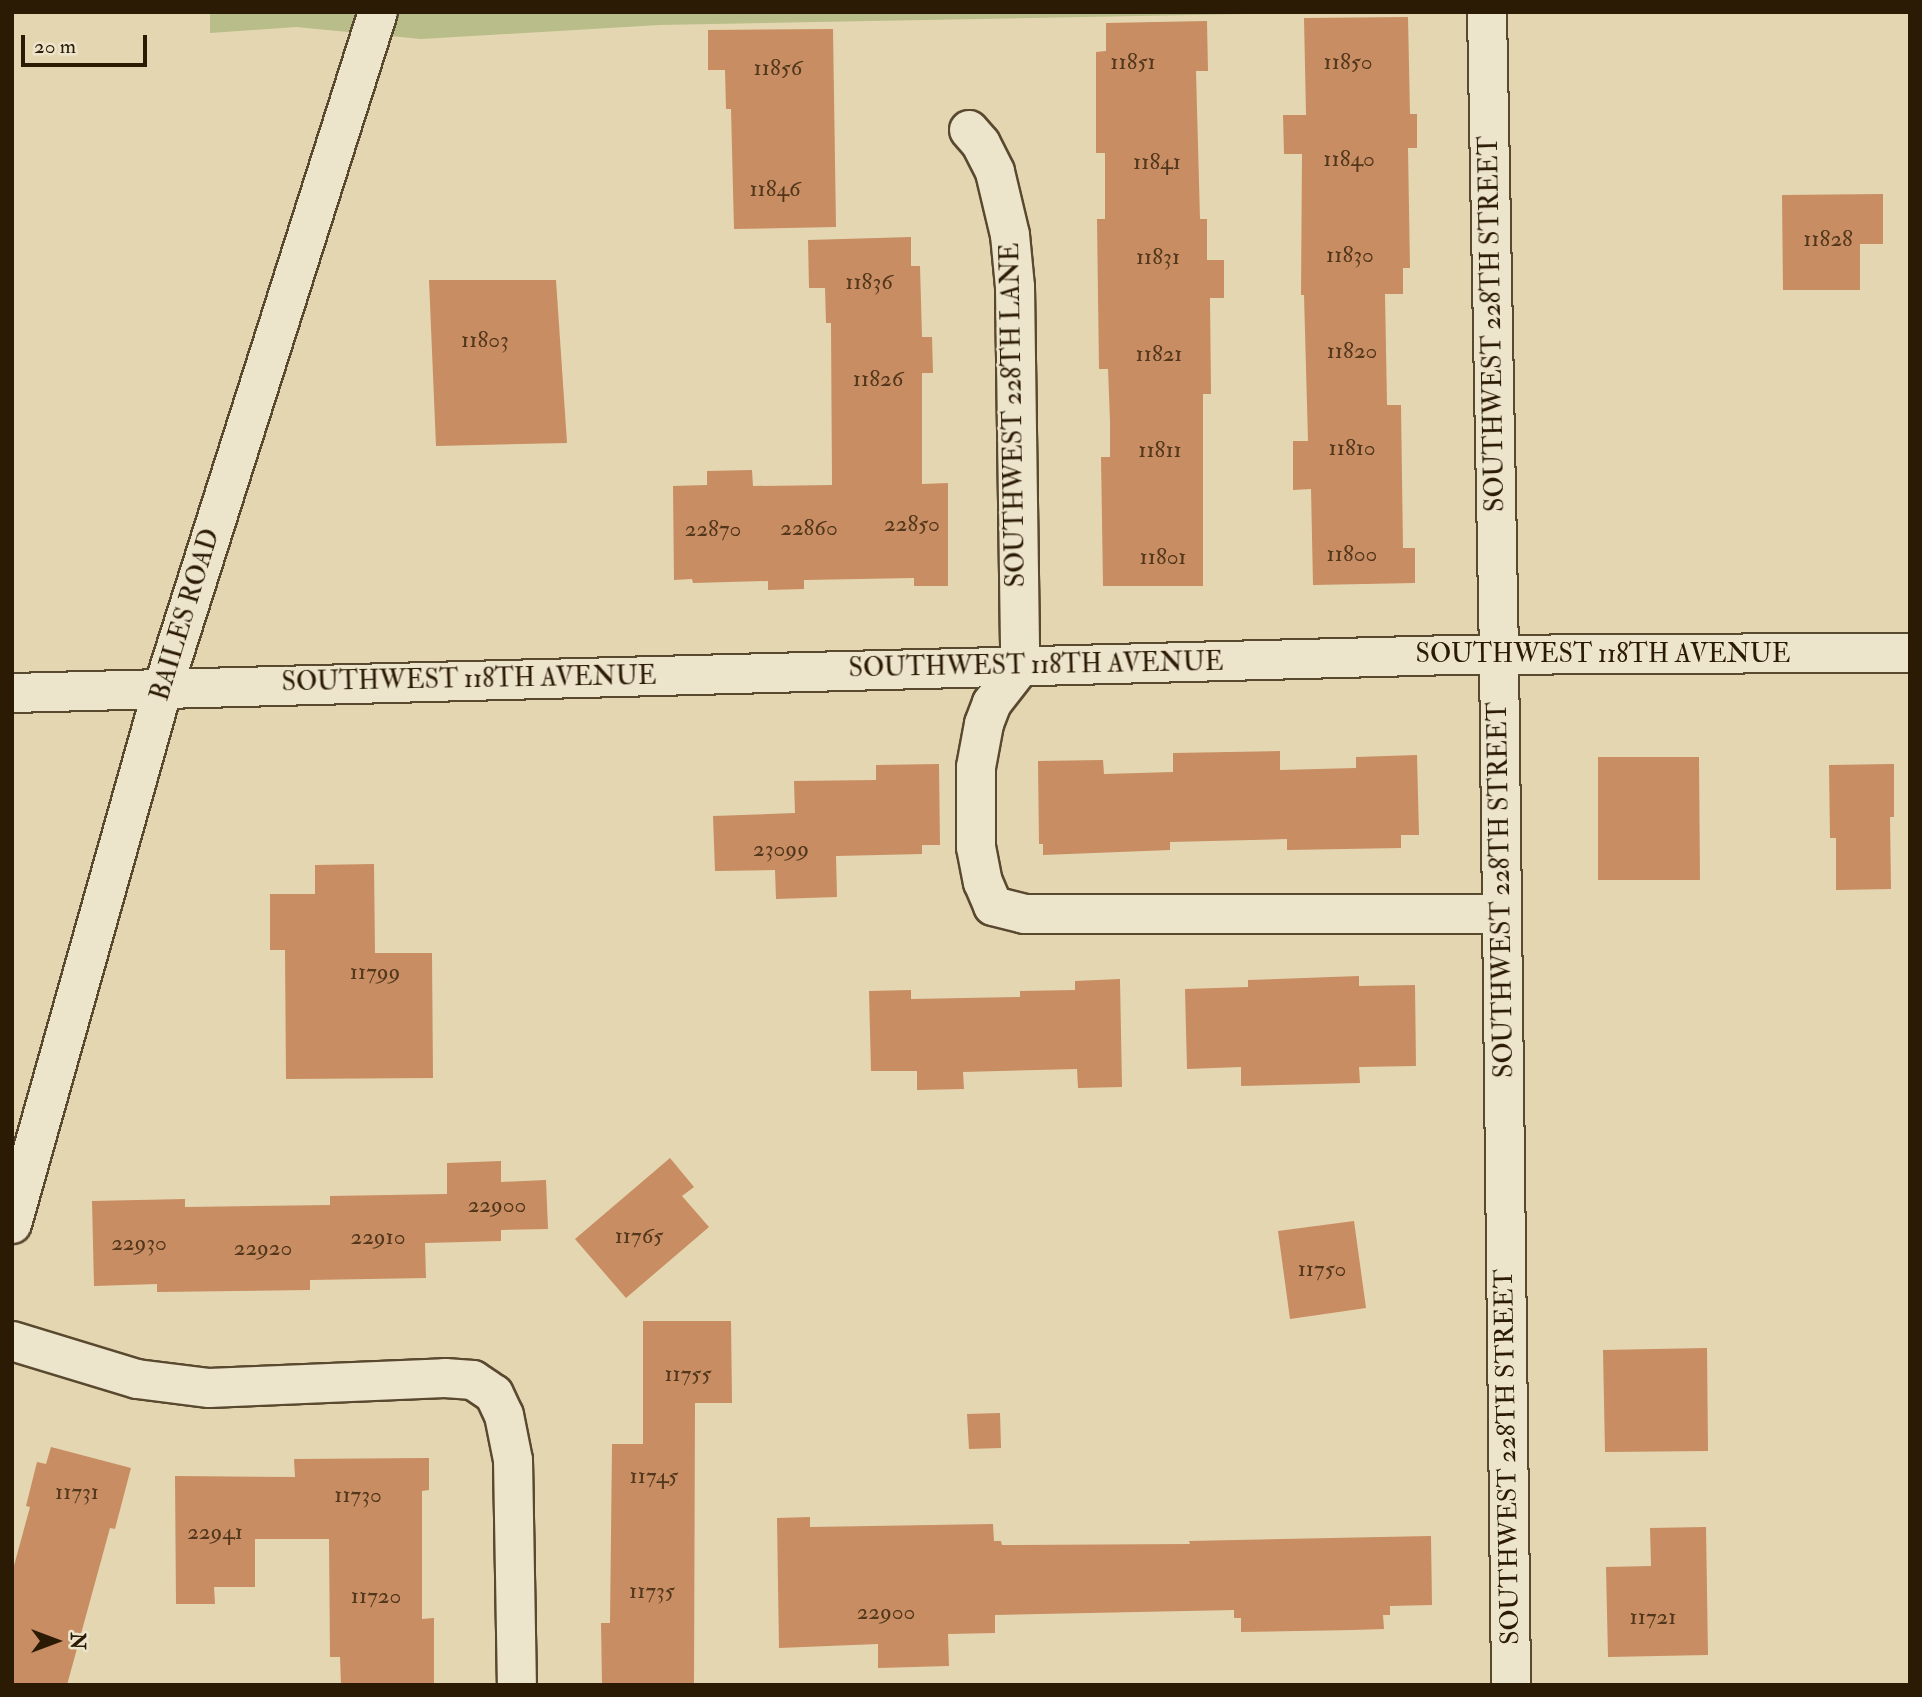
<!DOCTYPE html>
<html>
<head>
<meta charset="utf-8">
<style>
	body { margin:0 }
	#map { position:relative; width:1922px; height:1697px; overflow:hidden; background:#e4d6b1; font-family:"IM FELL Double Pica",serif }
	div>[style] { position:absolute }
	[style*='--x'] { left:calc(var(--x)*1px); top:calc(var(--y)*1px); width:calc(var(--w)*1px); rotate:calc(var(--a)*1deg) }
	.green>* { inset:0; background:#b8bd89 }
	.building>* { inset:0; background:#c88d62 }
	.roads { filter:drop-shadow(2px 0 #59492f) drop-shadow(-2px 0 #59492f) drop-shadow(0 2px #59492f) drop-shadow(0 -2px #59492f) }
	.minor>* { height:38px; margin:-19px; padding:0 19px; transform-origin:19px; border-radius:19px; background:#ede4cc }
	span { translate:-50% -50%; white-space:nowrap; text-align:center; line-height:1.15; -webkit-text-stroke:5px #ede4cc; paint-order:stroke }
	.number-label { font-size:23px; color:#52371c }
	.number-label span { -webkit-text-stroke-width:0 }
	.street-label { font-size:26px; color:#2b1a04 }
	.frame { position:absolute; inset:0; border:14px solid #2b1a04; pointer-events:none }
	.north { position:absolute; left:21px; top:1606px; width:70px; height:70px; -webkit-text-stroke:5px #ede4cc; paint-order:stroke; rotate:90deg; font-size:19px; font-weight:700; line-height:28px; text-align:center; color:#2b1a04 }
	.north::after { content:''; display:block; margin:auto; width:24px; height:32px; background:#2b1a04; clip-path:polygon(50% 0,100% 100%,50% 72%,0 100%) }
	.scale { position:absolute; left:21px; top:35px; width:126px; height:32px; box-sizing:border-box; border:4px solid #2b1a04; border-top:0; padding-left:9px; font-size:21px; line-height:24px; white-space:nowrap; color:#2b1a04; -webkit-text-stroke:5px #ede4cc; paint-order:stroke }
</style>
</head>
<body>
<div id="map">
	<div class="green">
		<i style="clip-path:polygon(210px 12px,1350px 12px,659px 25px,421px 39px,296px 27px,210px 33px)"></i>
	</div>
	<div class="building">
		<i style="clip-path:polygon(1408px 17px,1410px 114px,1417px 114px,1417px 148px,1408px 148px,1410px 268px,1403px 268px,1403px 294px,1385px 294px,1387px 405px,1401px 405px,1403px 548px,1415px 548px,1415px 583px,1313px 585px,1311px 489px,1293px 490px,1293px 441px,1308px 441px,1304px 295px,1301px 295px,1302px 154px,1284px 154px,1283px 115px,1306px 115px,1304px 18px)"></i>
		<i style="clip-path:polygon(1207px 21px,1208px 71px,1196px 71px,1200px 219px,1207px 219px,1207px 260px,1224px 260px,1224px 298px,1210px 298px,1211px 394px,1203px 394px,1203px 586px,1103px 586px,1101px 457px,1110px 457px,1110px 421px,1108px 369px,1099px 369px,1097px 219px,1105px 219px,1105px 153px,1096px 153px,1096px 52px,1106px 51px,1106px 23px)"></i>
		<i style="clip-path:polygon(833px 29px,836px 227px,734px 229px,731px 109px,726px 109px,725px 70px,708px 70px,708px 30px)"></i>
		<i style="clip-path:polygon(1883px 194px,1883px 244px,1860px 244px,1860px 290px,1783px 290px,1782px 195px)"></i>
		<i style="clip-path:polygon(911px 237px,911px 266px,920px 266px,922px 337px,932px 337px,933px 373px,922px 373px,922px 484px,948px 483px,948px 586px,914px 586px,914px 578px,804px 580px,804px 589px,768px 590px,768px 581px,693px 583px,692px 579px,674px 580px,673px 486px,707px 485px,707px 471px,752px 470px,753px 486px,832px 485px,831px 323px,826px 323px,825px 288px,809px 288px,808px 240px)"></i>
		<i style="clip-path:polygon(429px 280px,556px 280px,567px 443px,436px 446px)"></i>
		<i style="clip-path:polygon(1280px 751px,1280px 770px,1356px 768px,1356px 757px,1417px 755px,1419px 835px,1401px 835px,1401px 848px,1287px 850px,1287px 839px,1170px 842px,1170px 850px,1043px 855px,1043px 844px,1039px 844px,1038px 761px,1103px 760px,1104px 774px,1173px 772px,1173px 753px)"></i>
		<i style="clip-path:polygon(1598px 757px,1699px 757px,1700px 880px,1598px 880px)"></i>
		<i style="clip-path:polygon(939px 764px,940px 845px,922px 845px,922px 854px,836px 856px,837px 897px,776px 899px,775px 870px,715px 871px,713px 816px,795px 813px,794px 781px,876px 780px,876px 765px)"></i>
		<i style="clip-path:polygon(1894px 764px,1894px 817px,1890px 817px,1891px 889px,1836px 890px,1836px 838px,1830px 838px,1829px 765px)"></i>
		<i style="clip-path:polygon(374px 864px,375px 953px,432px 953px,433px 1078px,286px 1079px,285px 950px,270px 950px,270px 894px,315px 894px,315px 865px)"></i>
		<i style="clip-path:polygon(1359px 976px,1359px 986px,1415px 985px,1416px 1066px,1359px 1067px,1360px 1083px,1241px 1086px,1241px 1067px,1187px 1069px,1185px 989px,1248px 987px,1248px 980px)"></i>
		<i style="clip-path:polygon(1120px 979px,1122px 1087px,1078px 1088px,1077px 1069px,963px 1072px,964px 1089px,917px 1090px,917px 1071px,871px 1071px,869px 991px,911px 990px,911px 999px,1020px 997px,1020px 991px,1075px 990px,1075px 981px)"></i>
		<i style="clip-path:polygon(670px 1158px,694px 1187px,682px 1196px,709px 1227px,626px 1298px,575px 1239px)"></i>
		<i style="clip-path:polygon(501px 1161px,501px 1182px,546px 1180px,548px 1229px,501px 1230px,501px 1241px,425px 1243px,426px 1278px,310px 1280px,310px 1290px,157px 1292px,157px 1284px,94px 1286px,92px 1201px,185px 1199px,185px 1207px,330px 1205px,330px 1196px,447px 1194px,447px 1163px)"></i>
		<i style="clip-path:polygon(1354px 1221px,1366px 1308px,1290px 1319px,1278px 1231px)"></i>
		<i style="clip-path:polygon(643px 1321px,731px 1321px,732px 1403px,695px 1403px,694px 1685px,602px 1685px,601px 1623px,610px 1623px,612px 1444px,643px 1444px)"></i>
		<i style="clip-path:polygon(1707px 1348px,1708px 1451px,1605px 1452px,1603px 1350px)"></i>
		<i style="clip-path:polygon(1000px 1413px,1001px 1448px,969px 1449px,967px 1414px)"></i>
		<i style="clip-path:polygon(51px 1447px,131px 1468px,115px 1529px,110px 1528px,67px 1685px,12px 1685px,12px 1573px,30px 1507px,26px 1506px,37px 1462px,46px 1464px)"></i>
		<i style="clip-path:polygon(429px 1458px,429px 1490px,422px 1491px,422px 1619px,434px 1618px,434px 1685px,341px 1685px,340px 1657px,330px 1657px,329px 1539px,255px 1539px,255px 1587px,214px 1587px,215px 1604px,176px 1604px,175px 1476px,295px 1477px,294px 1459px)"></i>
		<i style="clip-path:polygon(810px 1517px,810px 1527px,993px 1524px,994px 1541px,1001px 1541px,1002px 1545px,1190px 1544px,1189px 1541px,1431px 1536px,1432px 1605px,1390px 1606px,1390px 1615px,1383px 1615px,1384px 1629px,1353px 1630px,1241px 1632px,1241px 1618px,1234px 1618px,1234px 1610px,995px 1615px,995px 1633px,948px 1634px,949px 1666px,878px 1668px,878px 1644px,779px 1648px,777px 1518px)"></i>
		<i style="clip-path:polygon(1706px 1527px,1708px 1655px,1608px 1657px,1606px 1567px,1651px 1566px,1650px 1528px)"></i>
	</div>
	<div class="roads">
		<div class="minor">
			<i style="--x:1487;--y:12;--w:644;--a:88.93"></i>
			<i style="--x:1499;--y:656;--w:1029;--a:89.33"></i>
			<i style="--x:969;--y:130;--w:18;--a:49"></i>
			<i style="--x:981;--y:144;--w:31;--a:63"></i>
			<i style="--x:995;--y:172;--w:65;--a:76.6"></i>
			<i style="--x:1010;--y:235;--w:52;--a:84.5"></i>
			<i style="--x:1015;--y:287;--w:380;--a:89.2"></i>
			<i style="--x:1020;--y:667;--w:46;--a:127.9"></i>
			<i style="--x:992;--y:703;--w:22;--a:111"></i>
			<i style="--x:984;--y:724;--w:44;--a:100.5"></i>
			<i style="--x:976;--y:767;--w:80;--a:90"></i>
			<i style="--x:976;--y:847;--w:36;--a:79"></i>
			<i style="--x:983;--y:882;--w:26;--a:67"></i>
			<i style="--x:993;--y:906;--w:32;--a:14"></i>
			<i style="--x:1024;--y:914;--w:478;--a:0"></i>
			<i style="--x:12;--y:693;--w:1445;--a:-1.51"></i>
			<i style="--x:1457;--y:655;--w:453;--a:-0.3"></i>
			<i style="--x:12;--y:1224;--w:557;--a:-74.27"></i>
			<i style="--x:163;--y:688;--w:709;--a:-72.36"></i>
			<i style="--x:12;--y:1341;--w:131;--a:16.9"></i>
			<i style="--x:137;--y:1379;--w:73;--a:7.1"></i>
			<i style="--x:209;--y:1388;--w:236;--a:-2.4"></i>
			<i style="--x:445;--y:1378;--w:28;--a:4"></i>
			<i style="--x:473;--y:1380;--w:25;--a:34"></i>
			<i style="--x:494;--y:1394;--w:23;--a:65"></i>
			<i style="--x:504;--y:1415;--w:46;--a:78.7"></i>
			<i style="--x:513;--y:1460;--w:225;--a:89"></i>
		</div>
	</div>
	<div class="number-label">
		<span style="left:1133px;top:62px">11851</span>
		<span style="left:1348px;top:62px">11850</span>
		<span style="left:778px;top:68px">11856</span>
		<span style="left:1349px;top:159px">11840</span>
		<span style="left:1157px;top:162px">11841</span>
		<span style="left:775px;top:189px">11846</span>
		<span style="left:1828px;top:239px">11828</span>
		<span style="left:1350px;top:255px">11830</span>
		<span style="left:1158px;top:257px">11831</span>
		<span style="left:869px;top:282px">11836</span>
		<span style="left:485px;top:340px">11803</span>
		<span style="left:1352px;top:351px">11820</span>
		<span style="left:1159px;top:354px">11821</span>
		<span style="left:878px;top:379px">11826</span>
		<span style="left:1352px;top:448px">11810</span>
		<span style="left:1160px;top:450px">11811</span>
		<span style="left:912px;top:524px">22850</span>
		<span style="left:809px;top:528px">22860</span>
		<span style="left:713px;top:529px">22870</span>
		<span style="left:1352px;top:554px">11800</span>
		<span style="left:1163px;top:557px">11801</span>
		<span style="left:781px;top:849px">23099</span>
		<span style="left:375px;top:972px">11799</span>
		<span style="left:497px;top:1205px">22900</span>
		<span style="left:639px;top:1236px">11765</span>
		<span style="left:378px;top:1237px">22910</span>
		<span style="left:139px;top:1243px">22930</span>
		<span style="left:263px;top:1248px">22920</span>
		<span style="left:1322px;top:1269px">11750</span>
		<span style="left:688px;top:1374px">11755</span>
		<span style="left:654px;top:1476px">11745</span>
		<span style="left:77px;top:1492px">11731</span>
		<span style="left:358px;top:1495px">11730</span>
		<span style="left:215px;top:1532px">22941</span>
		<span style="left:652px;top:1591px">11735</span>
		<span style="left:376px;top:1596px">11720</span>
		<span style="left:886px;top:1612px">22900</span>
		<span style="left:1653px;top:1617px">11721</span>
	</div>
	<div class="street-label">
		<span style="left:1493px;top:324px;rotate:-91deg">SOUTHWEST 228TH STREET</span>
		<span style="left:1014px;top:415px;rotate:-91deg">SOUTHWEST 228TH LANE</span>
		<span style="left:186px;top:615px;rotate:-73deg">BAILES ROAD</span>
		<span style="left:1603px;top:655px">SOUTHWEST 118TH AVENUE</span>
		<span style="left:1036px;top:666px;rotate:-1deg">SOUTHWEST 118TH AVENUE</span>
		<span style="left:469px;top:680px;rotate:-1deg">SOUTHWEST 118TH AVENUE</span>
		<span style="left:1502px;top:890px;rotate:-91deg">SOUTHWEST 228TH STREET</span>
		<span style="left:1508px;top:1457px;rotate:-91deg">SOUTHWEST 228TH STREET</span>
	</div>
	<div class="frame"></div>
	<div class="north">N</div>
	<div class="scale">20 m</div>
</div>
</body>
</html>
